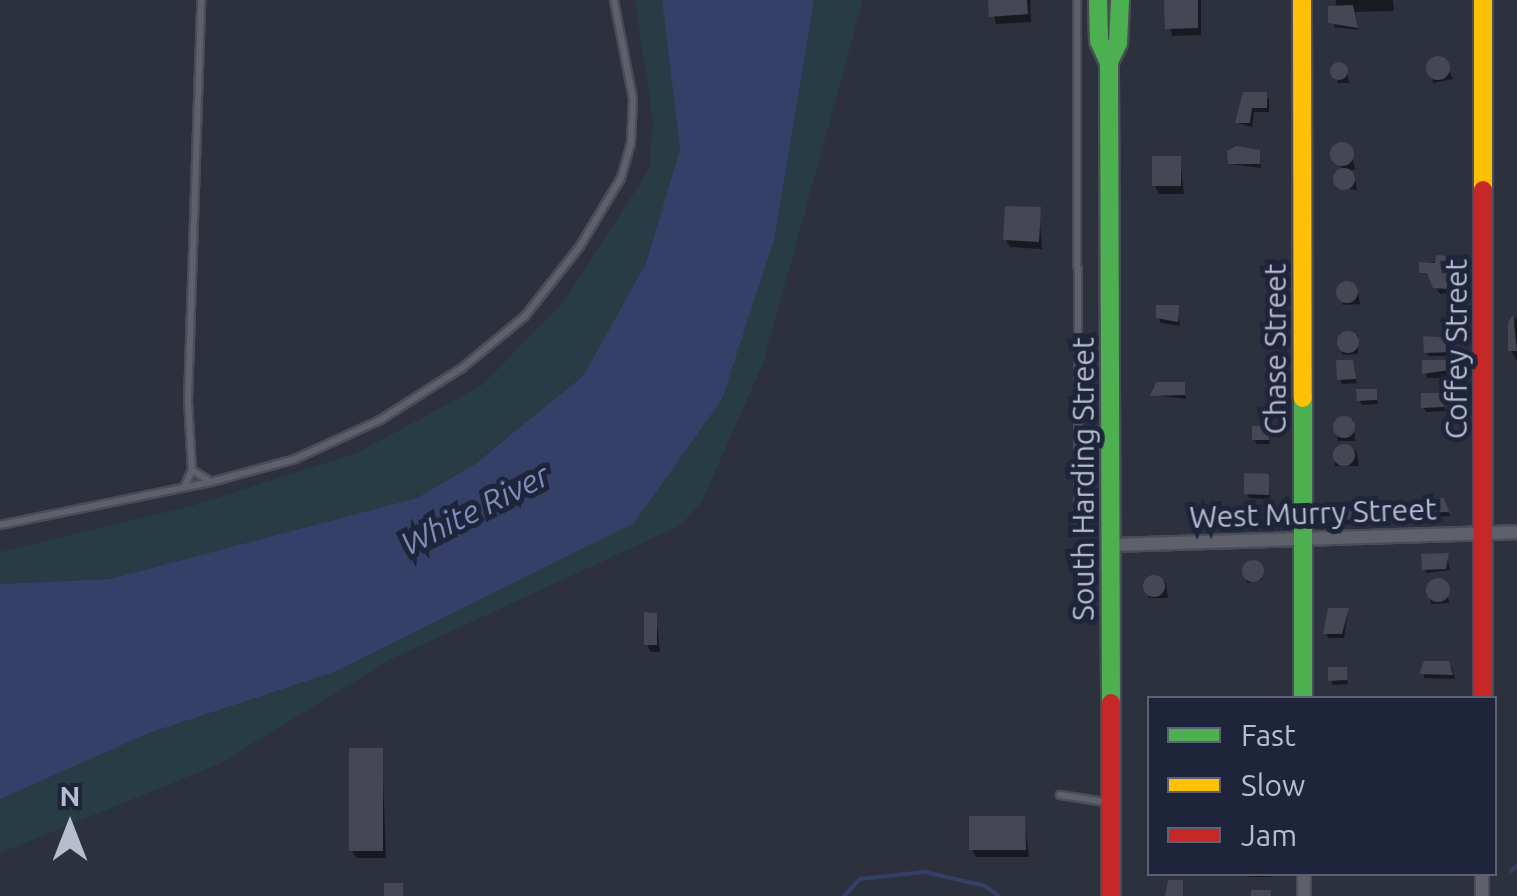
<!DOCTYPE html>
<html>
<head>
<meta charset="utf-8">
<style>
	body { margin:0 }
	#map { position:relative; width:1517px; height:896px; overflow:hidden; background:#2d313e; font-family:Ubuntu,sans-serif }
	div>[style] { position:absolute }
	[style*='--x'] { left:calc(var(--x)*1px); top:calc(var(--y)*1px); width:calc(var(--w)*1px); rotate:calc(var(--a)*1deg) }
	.green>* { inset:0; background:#283c46 }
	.water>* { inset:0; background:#354068 }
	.shadow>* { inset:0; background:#0007 }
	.stream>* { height:4px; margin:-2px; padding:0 2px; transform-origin:2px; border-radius:2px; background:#354068 }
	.building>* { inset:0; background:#454854 }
	.round { border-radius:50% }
	.roads { filter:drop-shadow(2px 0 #4a4d57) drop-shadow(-2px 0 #4a4d57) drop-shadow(0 2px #4a4d57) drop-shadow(0 -2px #4a4d57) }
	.lane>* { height:6px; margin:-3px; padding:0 3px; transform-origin:3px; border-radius:3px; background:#5e606b }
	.street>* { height:12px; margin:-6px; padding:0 6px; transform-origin:6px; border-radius:6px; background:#5e606b }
	.fast>* { height:18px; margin:-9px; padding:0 9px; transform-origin:9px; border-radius:9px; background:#4caf50 }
	.slow>* { height:18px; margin:-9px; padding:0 9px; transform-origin:9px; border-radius:9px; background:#ffc107 }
	.jam>* { height:18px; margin:-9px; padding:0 9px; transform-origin:9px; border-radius:9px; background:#c62828 }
	span { translate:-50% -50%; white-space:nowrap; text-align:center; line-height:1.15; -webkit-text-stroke:10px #1e253b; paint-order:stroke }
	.street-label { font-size:30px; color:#b8bccf }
	.water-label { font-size:32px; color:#7c8bb8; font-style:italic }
	.legend { position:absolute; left:1147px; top:696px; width:350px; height:180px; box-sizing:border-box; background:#1e253b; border:2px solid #5c6176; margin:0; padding:12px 18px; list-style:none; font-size:30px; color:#b8bccf }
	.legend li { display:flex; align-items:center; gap:20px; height:50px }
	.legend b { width:50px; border:2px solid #5c6176 }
	.north { position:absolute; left:20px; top:776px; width:100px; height:100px; -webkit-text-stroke:8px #1e253b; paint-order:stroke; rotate:0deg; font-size:28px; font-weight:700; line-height:40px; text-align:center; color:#b8bccf }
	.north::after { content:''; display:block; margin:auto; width:35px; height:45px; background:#b8bccf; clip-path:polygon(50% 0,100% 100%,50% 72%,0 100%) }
</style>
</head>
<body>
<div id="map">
	<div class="green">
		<i style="clip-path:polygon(635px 0,662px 0,680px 149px,646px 263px,583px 376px,474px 464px,417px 498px,110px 579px,0 584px,0 552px,192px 506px,357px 453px,481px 386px,563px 303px,650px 168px,653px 121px)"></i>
		<i style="clip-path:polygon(814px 0,863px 0,764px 361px,702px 501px,681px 525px,391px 659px,219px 764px,0 853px,0 799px,149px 733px,334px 672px,454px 608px,798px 77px)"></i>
	</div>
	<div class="water">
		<i style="clip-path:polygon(662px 0,814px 0,774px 240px,722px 399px,634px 523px,334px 672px,149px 733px,0 799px,0 584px,110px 579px,417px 498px,475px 464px,583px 376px,646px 263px,680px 149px)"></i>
	</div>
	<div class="shadow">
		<i style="clip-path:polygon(990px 0,1030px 0,1031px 22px,996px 24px)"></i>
		<i style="clip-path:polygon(1167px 0,1201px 0,1201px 35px,1172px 36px)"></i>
		<i style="clip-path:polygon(1336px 0,1393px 0,1394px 11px,1355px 12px,1358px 30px,1334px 27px)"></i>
		<i style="clip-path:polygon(1442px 58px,1453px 79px,1433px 83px,1430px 59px)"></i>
		<i style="clip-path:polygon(1346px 65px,1349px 83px,1338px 83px,1336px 70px)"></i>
		<i style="clip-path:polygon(1245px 94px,1269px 99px,1269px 112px,1254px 112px,1252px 127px,1238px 123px)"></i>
		<i style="clip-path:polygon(1338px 144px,1349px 145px,1355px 169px,1342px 174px)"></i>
		<i style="clip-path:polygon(1259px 152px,1261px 168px,1230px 164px)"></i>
		<i style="clip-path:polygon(1180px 159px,1184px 194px,1159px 194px,1155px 186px)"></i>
		<i style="clip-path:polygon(1337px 174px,1354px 174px,1357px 190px,1336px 188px)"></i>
		<i style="clip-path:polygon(1039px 210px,1042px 249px,1010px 247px,1006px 240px)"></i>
		<i style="clip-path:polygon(1449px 259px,1454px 292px,1440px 294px,1422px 264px)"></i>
		<i style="clip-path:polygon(1340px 286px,1357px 286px,1360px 304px,1343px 305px)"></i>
		<i style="clip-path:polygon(1177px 308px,1180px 326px,1161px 323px,1158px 318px)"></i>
		<i style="clip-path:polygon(1515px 318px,1517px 318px,1517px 361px,1511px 350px)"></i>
		<i style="clip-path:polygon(1358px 335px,1358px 354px,1342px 355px,1342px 336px)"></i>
		<i style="clip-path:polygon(1448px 340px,1451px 356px,1429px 356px,1426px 352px)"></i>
		<i style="clip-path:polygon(1424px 362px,1448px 362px,1446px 378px,1427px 378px)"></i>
		<i style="clip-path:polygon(1351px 363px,1357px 383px,1342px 384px,1339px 379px)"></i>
		<i style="clip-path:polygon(1183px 385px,1186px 399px,1153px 395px,1153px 386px)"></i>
		<i style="clip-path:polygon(1375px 391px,1378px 404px,1362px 405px,1359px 400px)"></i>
		<i style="clip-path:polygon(1443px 395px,1445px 411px,1426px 412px,1423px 407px)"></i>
		<i style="clip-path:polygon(1353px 419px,1355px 441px,1338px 441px,1335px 422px)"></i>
		<i style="clip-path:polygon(1268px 429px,1270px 444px,1257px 444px,1254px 439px)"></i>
		<i style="clip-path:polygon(1335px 450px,1356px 450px,1359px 466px,1335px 466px)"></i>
		<i style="clip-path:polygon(1268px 476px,1270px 499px,1249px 498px,1247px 493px)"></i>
		<i style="clip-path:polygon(1443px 501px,1450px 516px,1427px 517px,1425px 512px)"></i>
		<i style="clip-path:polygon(1363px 504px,1365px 522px,1339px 525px,1337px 520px)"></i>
		<i style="clip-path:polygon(1447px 556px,1450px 570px,1427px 573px,1424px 569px)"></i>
		<i style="clip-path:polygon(1260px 564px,1262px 580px,1247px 583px,1244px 565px)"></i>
		<i style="clip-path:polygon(1143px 582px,1166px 582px,1168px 598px,1149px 598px)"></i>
		<i style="clip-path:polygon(1446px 582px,1449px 603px,1431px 604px,1428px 583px)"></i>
		<i style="clip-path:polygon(1348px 611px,1344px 638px,1328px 638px,1326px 633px)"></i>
		<i style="clip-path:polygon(656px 615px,660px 652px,651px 652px,647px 644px)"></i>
		<i style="clip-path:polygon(1426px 664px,1452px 667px,1455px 679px,1424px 678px)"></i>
		<i style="clip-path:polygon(1345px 670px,1348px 684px,1333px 685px,1331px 680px)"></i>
		<i style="clip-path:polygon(382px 751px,386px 858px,356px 858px,352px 850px)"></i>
		<i style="clip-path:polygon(1024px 818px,1029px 857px,976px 857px,972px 849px)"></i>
		<i style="clip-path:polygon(1247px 874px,1271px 874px,1271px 877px,1249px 877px)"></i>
	</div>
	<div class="stream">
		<i style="--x:1511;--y:871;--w:8;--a:-40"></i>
		<i style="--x:844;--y:896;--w:23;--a:-47"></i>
		<i style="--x:860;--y:879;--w:65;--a:-6.1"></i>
		<i style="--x:925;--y:872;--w:62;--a:13.1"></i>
		<i style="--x:985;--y:886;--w:17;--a:36"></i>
	</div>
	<div class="building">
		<i style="clip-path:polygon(988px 0,1027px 0,1028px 14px,989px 17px)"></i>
		<i style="clip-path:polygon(1164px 0,1198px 0,1198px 28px,1165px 29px)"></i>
		<i style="clip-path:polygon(1353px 5px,1358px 28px,1328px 23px,1328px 6px)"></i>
		<i class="round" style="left:1426px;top:56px;width:24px;height:24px"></i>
		<i class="round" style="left:1330px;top:62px;width:18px;height:18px"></i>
		<i style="clip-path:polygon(1243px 92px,1267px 92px,1267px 108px,1252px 108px,1250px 123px,1235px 123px)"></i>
		<i class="round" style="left:1330px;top:142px;width:24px;height:24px"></i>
		<i style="clip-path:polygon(1236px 146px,1260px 150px,1260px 164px,1228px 164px,1227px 151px)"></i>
		<i style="clip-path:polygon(1152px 156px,1181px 156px,1181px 186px,1152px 186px)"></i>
		<i class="round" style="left:1333px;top:168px;width:22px;height:22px"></i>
		<i style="clip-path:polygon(1005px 206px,1041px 207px,1039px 242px,1003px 240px)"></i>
		<i style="clip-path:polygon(1436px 255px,1450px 256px,1447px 289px,1433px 288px,1427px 273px,1419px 273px,1419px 262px,1435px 263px)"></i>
		<i class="round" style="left:1336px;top:281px;width:22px;height:22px"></i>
		<i style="clip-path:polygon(1156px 305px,1179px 305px,1178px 322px,1156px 318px)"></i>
		<i style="clip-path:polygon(1513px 315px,1517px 351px,1508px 351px,1508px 322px)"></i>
		<i class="round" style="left:1337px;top:331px;width:22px;height:22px"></i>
		<i style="clip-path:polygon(1423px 336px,1449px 338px,1450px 352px,1424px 353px)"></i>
		<i style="clip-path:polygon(1336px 360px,1353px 360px,1356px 379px,1337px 380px)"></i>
		<i style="clip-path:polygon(1422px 360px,1449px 360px,1450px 370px,1422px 374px)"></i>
		<i style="clip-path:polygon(1156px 382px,1185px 382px,1185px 395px,1150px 396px)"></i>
		<i style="clip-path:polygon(1356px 389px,1377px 389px,1377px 400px,1357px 401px)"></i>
		<i style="clip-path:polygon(1421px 393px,1444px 393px,1444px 407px,1421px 408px)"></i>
		<i class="round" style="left:1333px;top:416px;width:22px;height:22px"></i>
		<i style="clip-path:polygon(1252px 426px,1269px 426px,1269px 440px,1252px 440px)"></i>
		<i class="round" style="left:1333px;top:444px;width:22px;height:22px"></i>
		<i style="clip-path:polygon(1244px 473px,1269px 474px,1269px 495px,1244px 494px)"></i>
		<i style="clip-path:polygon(1444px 498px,1449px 512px,1422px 513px,1422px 499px)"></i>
		<i style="clip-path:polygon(1334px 502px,1364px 502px,1364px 518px,1334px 521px)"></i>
		<i style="clip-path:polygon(1449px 553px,1446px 569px,1422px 570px,1421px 554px)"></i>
		<i class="round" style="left:1242px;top:560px;width:22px;height:22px"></i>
		<i class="round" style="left:1143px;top:575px;width:22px;height:22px"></i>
		<i class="round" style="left:1426px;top:578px;width:24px;height:24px"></i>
		<i style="clip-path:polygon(1328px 608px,1349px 608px,1342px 634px,1323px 634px)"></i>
		<i style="clip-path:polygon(644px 612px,657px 613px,657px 645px,644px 645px)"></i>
		<i style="clip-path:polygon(1424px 661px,1449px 661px,1453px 675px,1419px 674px)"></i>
		<i style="clip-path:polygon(1328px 667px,1347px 667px,1347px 680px,1328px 681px)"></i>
		<i style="clip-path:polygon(349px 748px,383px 748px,383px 851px,349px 851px)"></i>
		<i style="clip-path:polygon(969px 816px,1025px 816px,1026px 850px,969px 850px)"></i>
		<i style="clip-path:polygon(1168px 880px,1183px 880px,1183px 896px,1165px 896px)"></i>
		<i style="clip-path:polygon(384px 883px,403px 883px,403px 896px,384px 896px)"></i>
		<i style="clip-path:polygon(1251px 890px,1271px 890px,1271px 896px,1251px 896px)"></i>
	</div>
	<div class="roads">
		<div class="lane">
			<i style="--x:1077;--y:0;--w:522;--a:89.89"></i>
			<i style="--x:192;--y:470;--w:69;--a:-93.3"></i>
			<i style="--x:188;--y:401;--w:401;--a:-88.1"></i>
			<i style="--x:211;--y:482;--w:87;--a:-15.3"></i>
			<i style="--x:295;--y:459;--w:94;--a:-24.6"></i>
			<i style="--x:380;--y:420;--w:97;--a:-32.4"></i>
			<i style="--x:462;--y:368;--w:82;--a:-39.5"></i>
			<i style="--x:525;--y:316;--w:89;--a:-51.8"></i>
			<i style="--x:580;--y:246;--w:79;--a:-58.9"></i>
			<i style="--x:621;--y:178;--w:35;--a:-74"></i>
			<i style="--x:631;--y:144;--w:45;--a:-87.5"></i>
			<i style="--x:633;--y:99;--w:101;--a:-100.9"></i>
			<i style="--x:0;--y:525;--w:215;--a:-11.5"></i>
			<i style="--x:211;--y:482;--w:22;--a:-148"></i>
			<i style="--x:192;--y:470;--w:17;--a:114"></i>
			<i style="--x:1060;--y:795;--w:46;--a:8.8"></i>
		</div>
		<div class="street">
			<i style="--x:1111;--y:545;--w:406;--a:-1.8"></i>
			<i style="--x:1304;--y:874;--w:22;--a:90"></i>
			<i style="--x:1482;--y:896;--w:22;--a:-90"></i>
		</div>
		<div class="fast">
			<i style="--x:1098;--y:0;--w:41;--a:88.6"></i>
			<i style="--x:1099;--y:41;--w:23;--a:65"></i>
			<i style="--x:1109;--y:62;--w:641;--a:89.82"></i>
			<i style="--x:1109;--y:62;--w:21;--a:-65"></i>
			<i style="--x:1118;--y:43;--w:43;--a:-87.3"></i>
			<i style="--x:1303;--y:398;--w:300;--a:90"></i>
		</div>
		<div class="slow">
			<i style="--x:1302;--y:0;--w:398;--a:89.9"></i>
			<i style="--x:1483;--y:0;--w:190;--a:90"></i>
		</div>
		<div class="jam">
			<i style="--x:1483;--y:190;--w:508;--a:90"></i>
			<i style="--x:1111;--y:703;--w:193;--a:90"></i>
		</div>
	</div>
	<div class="street-label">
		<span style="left:1275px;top:349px;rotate:-90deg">Chase Street</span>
		<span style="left:1456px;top:349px;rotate:-90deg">Coffey Street</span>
		<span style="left:1083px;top:479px;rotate:-90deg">South Harding Street</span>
		<span style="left:1313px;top:513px;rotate:-2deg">West Murry Street</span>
	</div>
	<div class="water-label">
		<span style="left:475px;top:509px;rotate:-27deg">White River</span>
	</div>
	<ul class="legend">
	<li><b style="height:12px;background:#4caf50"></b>Fast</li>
	<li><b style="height:12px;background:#ffc107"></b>Slow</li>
	<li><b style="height:12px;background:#c62828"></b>Jam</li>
	</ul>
	<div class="north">N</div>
</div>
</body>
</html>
